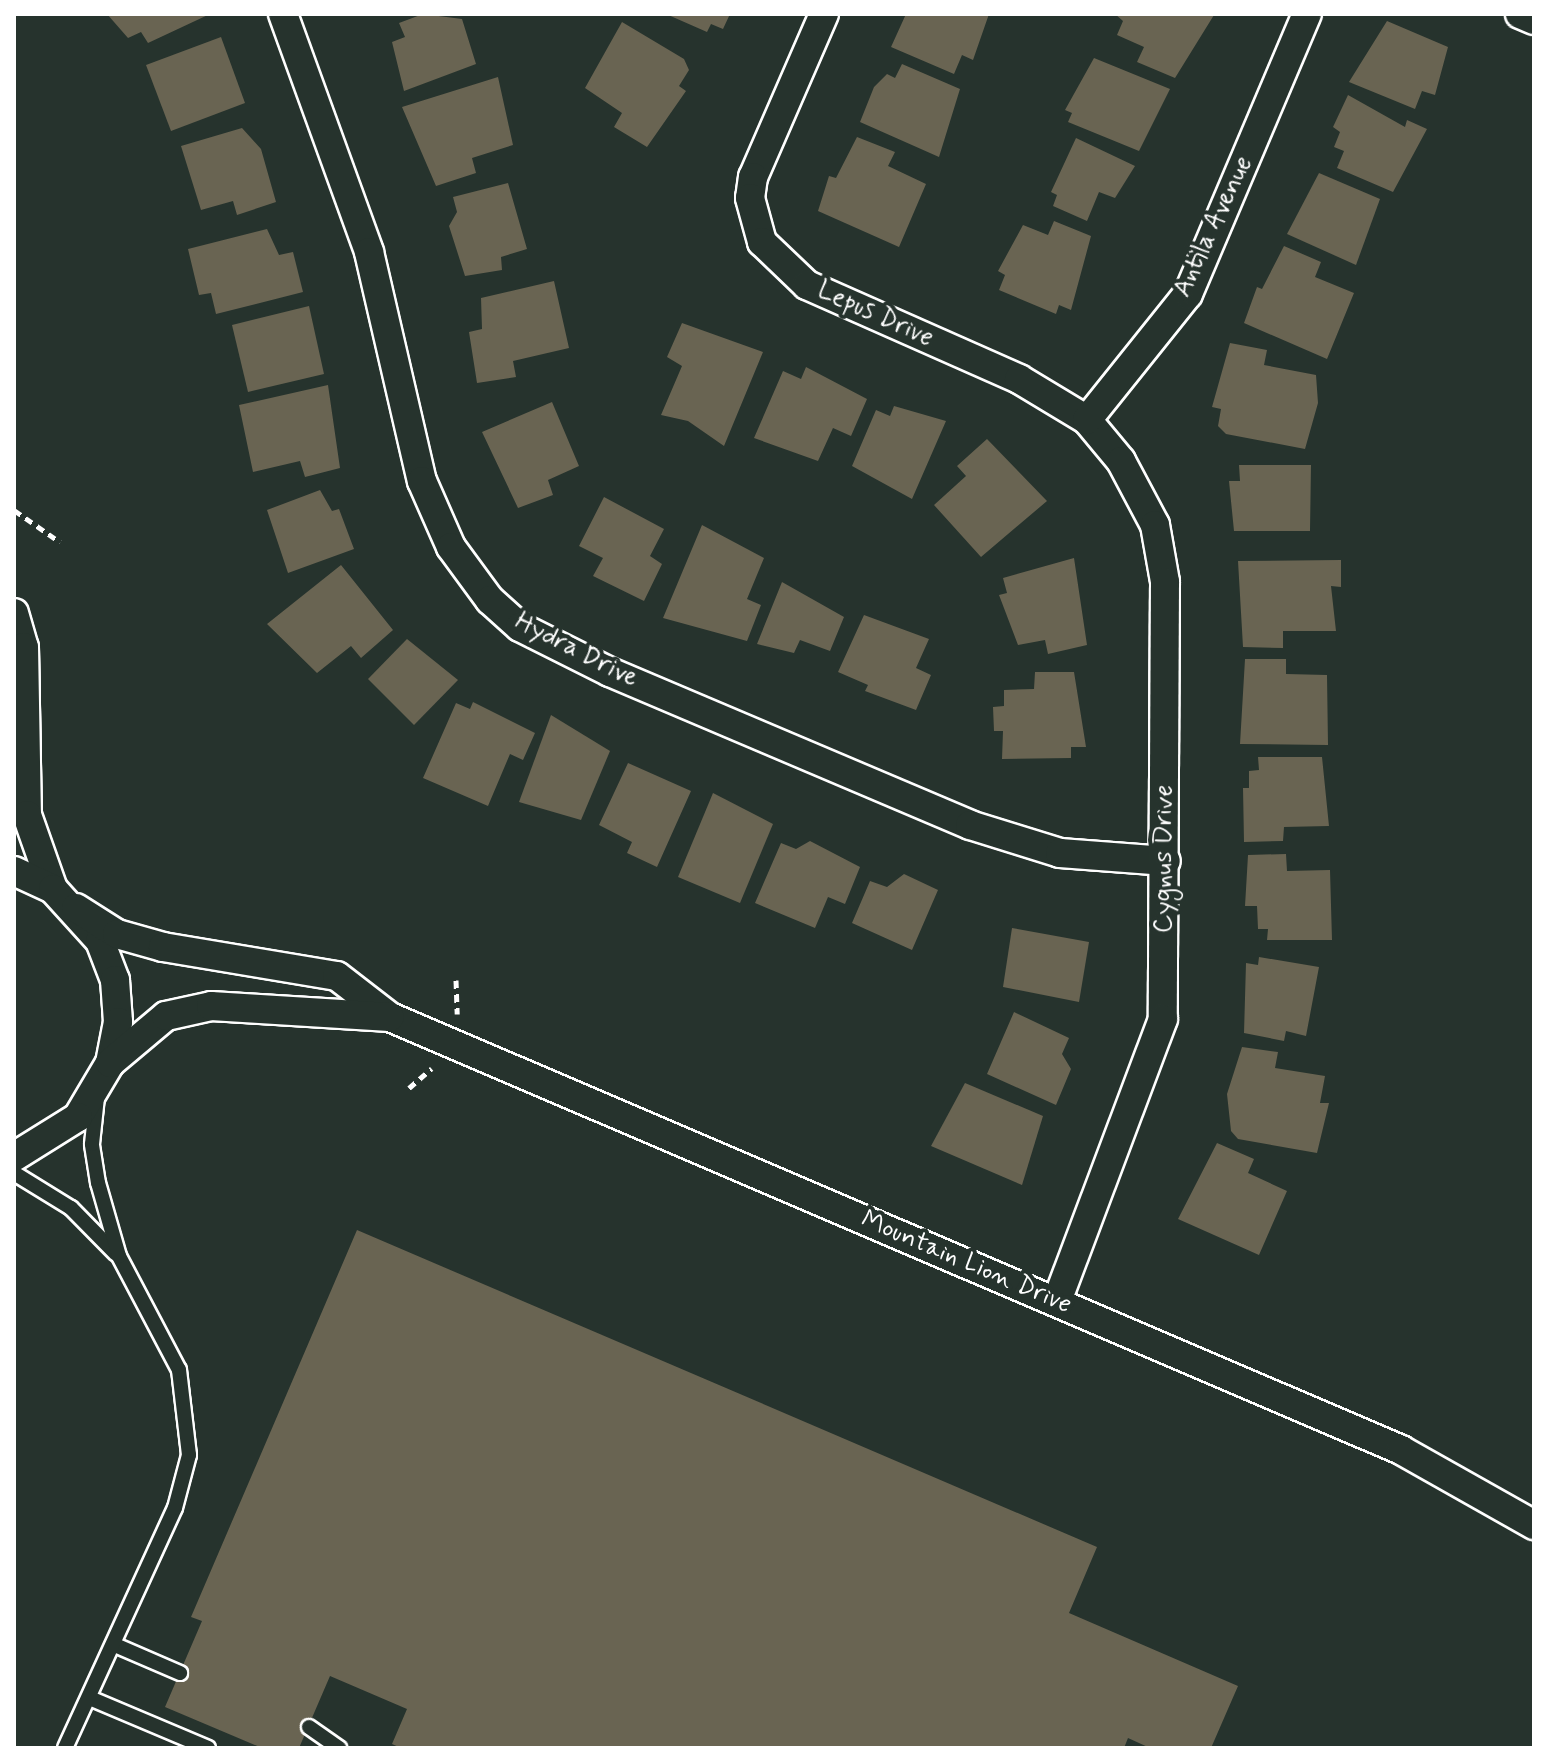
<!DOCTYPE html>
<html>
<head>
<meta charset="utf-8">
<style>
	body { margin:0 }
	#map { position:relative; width:1548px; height:1762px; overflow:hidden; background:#26332d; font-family:Mynerve,sans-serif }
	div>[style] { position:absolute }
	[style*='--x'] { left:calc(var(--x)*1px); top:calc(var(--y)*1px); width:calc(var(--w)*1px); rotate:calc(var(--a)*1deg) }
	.building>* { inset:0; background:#696452 }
	.path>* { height:5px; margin-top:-2.5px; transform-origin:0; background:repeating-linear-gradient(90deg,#fff 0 8px,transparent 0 14px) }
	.roads { filter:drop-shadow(2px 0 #fff) drop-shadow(-2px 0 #fff) drop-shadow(0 2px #fff) drop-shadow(0 -2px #fff) }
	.lane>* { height:14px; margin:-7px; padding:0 7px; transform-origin:7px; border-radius:7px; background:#26332d }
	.street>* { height:28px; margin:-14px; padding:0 14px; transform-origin:14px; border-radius:14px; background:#26332d }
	span { translate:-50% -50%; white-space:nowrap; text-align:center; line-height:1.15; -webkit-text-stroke:8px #26332d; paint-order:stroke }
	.street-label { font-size:26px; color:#fff }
	.frame { position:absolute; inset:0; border:16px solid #fff; pointer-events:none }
</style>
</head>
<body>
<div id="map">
	<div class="building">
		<i style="clip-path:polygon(107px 14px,210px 14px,148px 43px,141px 32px,128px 38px)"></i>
		<i style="clip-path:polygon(423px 14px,462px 19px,476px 64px,404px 91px,392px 42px,405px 37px,399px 23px)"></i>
		<i style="clip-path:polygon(666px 14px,730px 14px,723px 29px,711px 24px,707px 32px)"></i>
		<i style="clip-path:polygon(906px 14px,989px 14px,973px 60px,962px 55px,954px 74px,891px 47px)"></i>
		<i style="clip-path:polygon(1115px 14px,1211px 14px,1214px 15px,1175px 78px,1137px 62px,1144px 47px,1117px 35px,1123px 21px)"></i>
		<i style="clip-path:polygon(1387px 21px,1448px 47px,1435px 95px,1422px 91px,1415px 109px,1349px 82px)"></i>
		<i style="clip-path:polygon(622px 22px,684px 59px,689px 70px,679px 86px,686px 91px,647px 147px,614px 127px,622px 113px,585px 88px)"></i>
		<i style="clip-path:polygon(221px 37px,245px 103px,171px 131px,146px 65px)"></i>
		<i style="clip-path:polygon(1094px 58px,1170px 89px,1139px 151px,1068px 122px,1072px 113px,1065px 110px)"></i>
		<i style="clip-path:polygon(902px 64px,960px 89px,939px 157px,860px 122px,874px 87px,887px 74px,895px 78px)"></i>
		<i style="clip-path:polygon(498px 77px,513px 145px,472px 158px,476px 173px,436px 186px,402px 107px)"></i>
		<i style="clip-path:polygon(1348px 95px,1405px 127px,1407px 120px,1427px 129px,1393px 192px,1337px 168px,1344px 151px,1334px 147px,1340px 132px,1333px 127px)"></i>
		<i style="clip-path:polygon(242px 128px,261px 149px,276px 202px,237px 215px,233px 201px,201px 210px,181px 146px)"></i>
		<i style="clip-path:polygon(857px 137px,895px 152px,888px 166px,926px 184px,899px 247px,818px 211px,829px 176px,836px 178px)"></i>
		<i style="clip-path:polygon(1076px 138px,1135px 166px,1115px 198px,1099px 192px,1087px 221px,1053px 206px,1057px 195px,1051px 192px)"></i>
		<i style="clip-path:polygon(1319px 173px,1380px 199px,1356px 265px,1287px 234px)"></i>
		<i style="clip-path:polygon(508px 183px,527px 249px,501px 257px,502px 270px,465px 276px,449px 226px,457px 212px,453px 197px)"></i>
		<i style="clip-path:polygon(1054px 221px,1091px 236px,1071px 310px,1059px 305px,1056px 314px,999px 290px,1005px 275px,998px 271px,1023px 225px,1048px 235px)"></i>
		<i style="clip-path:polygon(267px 229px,279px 255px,293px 252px,303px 292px,216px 314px,211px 293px,199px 295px,188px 249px)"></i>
		<i style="clip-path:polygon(1284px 246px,1321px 262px,1315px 277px,1354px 293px,1327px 359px,1244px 323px,1257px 287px,1262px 289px)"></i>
		<i style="clip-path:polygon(554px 281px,569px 348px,513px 361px,516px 377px,477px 383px,469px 332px,482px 329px,481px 298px)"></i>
		<i style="clip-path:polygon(309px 306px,324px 374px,248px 392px,232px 325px)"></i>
		<i style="clip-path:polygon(682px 323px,763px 352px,724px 446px,688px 421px,661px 415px,682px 366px,667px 357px)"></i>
		<i style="clip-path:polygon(1230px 343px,1267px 350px,1264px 365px,1316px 375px,1318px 403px,1305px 449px,1226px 434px,1218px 426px,1221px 409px,1212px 407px)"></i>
		<i style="clip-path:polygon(806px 367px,867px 399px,851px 436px,833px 428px,818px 461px,754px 438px,783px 371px,801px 379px)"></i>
		<i style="clip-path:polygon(328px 385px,340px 468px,305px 477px,300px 461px,253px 472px,239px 405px)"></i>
		<i style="clip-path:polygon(552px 402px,579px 466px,548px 480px,553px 495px,518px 508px,482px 432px)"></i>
		<i style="clip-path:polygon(894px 406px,946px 421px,912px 499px,852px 466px,876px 410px,890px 416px)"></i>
		<i style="clip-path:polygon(987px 439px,1047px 501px,981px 557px,934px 505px,966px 476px,957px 466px)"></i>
		<i style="clip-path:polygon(1239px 465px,1311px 465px,1310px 531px,1234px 531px,1229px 481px,1240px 481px)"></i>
		<i style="clip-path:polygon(320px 490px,332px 511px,339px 509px,354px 549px,288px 573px,267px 510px)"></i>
		<i style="clip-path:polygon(604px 497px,664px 529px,650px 556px,662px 564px,644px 601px,593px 576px,603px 558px,579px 546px)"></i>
		<i style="clip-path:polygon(702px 525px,764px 558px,747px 599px,761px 605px,747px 641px,663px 618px)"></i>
		<i style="clip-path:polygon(1074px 558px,1087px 645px,1048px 654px,1045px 640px,1018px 645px,999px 595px,1007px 593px,1003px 578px)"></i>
		<i style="clip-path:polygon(1341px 560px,1341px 587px,1331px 586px,1336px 631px,1283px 631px,1283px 648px,1243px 647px,1238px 561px)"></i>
		<i style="clip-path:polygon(341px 565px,393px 630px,361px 658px,351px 646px,317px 673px,267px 624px)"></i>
		<i style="clip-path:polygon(782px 582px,844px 617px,830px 651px,800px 640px,794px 653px,757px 644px)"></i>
		<i style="clip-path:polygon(864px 615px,929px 639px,916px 668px,931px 675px,916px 710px,865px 691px,868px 685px,838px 672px)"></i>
		<i style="clip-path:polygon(407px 639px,458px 680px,414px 725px,368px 679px)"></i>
		<i style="clip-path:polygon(1245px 659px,1286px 659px,1286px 674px,1327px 675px,1328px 745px,1240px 744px)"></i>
		<i style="clip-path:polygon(1035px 672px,1074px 672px,1086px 747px,1071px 747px,1071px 758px,1002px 759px,1003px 731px,994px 731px,993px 707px,1004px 706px,1004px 690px,1034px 689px)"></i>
		<i style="clip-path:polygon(473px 702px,535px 733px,523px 760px,510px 754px,488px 806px,423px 778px,456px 703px,470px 709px)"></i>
		<i style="clip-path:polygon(551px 715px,610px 751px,581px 820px,519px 802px)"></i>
		<i style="clip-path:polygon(1258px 757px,1322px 757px,1329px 826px,1284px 827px,1283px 841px,1244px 842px,1243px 788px,1249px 788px,1249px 771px,1259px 770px)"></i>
		<i style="clip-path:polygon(628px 763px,691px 791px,657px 867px,627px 853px,632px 842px,599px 825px)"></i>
		<i style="clip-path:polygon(713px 793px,773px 824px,740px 903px,678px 877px)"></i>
		<i style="clip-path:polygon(810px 841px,860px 867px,845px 904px,828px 897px,815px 928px,755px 903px,781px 843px,796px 849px)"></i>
		<i style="clip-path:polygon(1286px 854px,1287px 871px,1330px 870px,1332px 940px,1267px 940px,1268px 929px,1258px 929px,1257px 906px,1245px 906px,1248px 855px)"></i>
		<i style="clip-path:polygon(904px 874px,938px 890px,912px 950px,852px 923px,870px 881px,887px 887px)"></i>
		<i style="clip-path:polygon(1012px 928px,1089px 942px,1079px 1002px,1003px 987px)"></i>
		<i style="clip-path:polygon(1259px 957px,1319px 967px,1306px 1036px,1286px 1031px,1284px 1041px,1244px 1033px,1246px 963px,1258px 965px)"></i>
		<i style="clip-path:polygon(1014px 1012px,1069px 1038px,1062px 1054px,1071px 1069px,1056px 1105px,987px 1074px)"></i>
		<i style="clip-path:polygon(1242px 1047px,1278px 1052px,1275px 1068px,1325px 1076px,1320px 1103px,1329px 1103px,1317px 1153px,1238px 1139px,1231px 1131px,1227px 1094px)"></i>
		<i style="clip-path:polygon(965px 1083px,1043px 1116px,1022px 1185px,931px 1146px)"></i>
		<i style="clip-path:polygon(1217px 1143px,1254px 1159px,1248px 1173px,1287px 1191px,1259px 1255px,1178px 1219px)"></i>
		<i style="clip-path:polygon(357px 1230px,1097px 1547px,1069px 1613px,1238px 1686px,1211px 1748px,1150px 1748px,1128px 1738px,1124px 1748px,401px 1748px,392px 1744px,407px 1709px,330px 1676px,299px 1748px,262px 1748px,165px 1707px,202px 1621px,191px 1617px)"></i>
	</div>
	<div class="path">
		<i style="--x:14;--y:510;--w:56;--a:34.8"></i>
		<i style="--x:456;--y:980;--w:34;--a:88"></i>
		<i style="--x:409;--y:1088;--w:30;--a:-41"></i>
	</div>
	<div class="roads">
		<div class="lane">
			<i style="--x:14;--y:1173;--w:67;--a:31.6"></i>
			<i style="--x:71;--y:1208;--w:64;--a:45.6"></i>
			<i style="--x:115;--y:1645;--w:71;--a:23.3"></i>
			<i style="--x:92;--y:1699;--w:126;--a:22.9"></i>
			<i style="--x:309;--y:1727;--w:37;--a:35"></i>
			<i style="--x:65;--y:1748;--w:264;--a:-65.4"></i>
			<i style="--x:175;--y:1508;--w:55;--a:-75.2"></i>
			<i style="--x:189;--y:1455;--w:86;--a:-96.7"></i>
			<i style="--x:179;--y:1370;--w:129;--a:-117.8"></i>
			<i style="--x:119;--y:1256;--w:76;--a:-106"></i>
			<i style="--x:98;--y:1183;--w:39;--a:-99"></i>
			<i style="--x:92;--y:1144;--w:47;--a:-83.9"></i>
		</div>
		<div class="street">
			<i style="--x:283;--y:14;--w:253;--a:70.1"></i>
			<i style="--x:369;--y:252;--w:235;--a:77"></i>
			<i style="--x:422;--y:481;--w:72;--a:66.3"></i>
			<i style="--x:451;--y:547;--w:66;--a:53.7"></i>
			<i style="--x:490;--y:600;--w:40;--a:42"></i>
			<i style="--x:520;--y:627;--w:101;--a:26.6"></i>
			<i style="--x:610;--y:672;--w:391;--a:23"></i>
			<i style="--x:970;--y:825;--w:94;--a:17.3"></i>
			<i style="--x:1060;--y:853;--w:106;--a:4.3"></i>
			<i style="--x:824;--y:14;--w:178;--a:113.5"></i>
			<i style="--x:753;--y:177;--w:21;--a:98"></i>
			<i style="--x:750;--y:198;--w:46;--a:74.7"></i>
			<i style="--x:762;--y:242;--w:62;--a:43.7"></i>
			<i style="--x:807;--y:285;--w:232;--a:23.9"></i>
			<i style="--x:1019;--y:379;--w:79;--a:31.1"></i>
			<i style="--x:1087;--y:420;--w:53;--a:50.3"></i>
			<i style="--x:1121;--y:461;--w:72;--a:62"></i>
			<i style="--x:1155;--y:525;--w:58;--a:80"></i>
			<i style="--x:1165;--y:582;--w:437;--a:90.3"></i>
			<i style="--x:1163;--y:1019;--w:301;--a:110.6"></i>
			<i style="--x:1520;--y:14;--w:15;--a:23"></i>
			<i style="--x:1087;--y:420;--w:161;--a:-51.3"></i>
			<i style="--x:1188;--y:294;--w:304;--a:-67"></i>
			<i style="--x:14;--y:613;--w:35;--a:74"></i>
			<i style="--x:24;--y:647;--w:168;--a:89"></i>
			<i style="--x:27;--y:815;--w:78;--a:70.6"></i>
			<i style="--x:14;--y:871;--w:43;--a:24.8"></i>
			<i style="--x:53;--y:889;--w:70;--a:47.9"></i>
			<i style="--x:100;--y:941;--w:42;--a:69"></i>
			<i style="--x:115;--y:980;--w:42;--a:85.9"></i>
			<i style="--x:118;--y:1022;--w:42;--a:101"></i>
			<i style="--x:110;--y:1063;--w:63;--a:120.7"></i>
			<i style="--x:78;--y:1117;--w:75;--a:148"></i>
			<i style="--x:76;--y:908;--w:49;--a:32.4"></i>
			<i style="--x:117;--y:934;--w:48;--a:15.8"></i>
			<i style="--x:163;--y:947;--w:176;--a:9.5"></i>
			<i style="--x:337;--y:976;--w:67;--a:37.7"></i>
			<i style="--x:390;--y:1017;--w:1100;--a:23.18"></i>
			<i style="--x:1401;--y:1450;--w:153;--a:29.4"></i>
			<i style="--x:110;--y:1063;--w:73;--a:-40"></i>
			<i style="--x:166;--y:1016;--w:46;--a:-12.5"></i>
			<i style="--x:211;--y:1006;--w:179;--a:3.5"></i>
		</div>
	</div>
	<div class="street-label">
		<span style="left:1214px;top:227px;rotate:-65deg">Antila Avenue</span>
		<span style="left:875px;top:315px;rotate:24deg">Lepus Drive</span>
		<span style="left:576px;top:651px;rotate:27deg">Hydra Drive</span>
		<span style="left:1165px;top:859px;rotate:-90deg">Cygnus Drive</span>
		<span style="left:966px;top:1263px;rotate:23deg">Mountain Lion Drive</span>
	</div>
	<div class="frame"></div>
</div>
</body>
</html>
